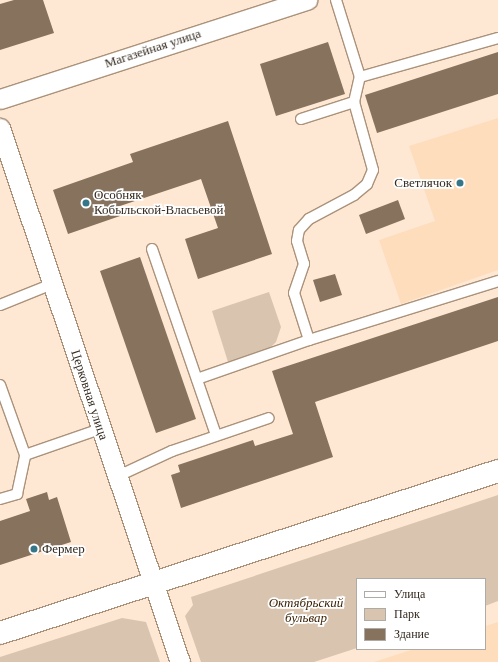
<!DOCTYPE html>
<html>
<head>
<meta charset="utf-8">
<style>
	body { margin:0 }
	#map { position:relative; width:498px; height:662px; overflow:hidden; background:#fee8d4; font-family:Georgia,serif }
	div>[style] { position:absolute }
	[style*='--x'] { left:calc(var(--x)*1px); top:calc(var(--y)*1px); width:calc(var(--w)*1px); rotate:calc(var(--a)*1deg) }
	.built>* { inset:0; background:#feddbd }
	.green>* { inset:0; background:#d9c4b0 }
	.building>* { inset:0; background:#87725e }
	.roads { filter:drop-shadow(1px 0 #ab927a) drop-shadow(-1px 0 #ab927a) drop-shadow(0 1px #ab927a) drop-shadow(0 -1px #ab927a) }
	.service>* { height:10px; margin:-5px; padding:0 5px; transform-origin:5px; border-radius:5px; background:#fff }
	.minor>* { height:19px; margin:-9.5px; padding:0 9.5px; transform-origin:9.5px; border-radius:9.5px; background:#fff }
	.secondary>* { height:22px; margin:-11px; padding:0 11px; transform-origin:11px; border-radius:11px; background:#fff }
	.dots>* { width:11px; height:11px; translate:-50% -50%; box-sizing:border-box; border:2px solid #fff; border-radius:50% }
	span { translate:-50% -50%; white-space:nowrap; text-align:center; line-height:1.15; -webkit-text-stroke:3.5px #fff; paint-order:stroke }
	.street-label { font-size:13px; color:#342a20 }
	.poi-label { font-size:13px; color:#342a20 }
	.right { translate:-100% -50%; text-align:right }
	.left { translate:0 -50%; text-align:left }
	.park-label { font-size:13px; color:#3d2407; font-style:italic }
	.legend { position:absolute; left:356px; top:578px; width:130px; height:72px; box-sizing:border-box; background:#fff; border:1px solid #aeaaa6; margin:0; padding:5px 7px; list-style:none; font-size:12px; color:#342a20 }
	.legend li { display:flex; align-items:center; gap:8px; height:20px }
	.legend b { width:20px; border:1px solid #aeaaa6 }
</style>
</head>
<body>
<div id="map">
	<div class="built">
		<i style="clip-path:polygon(498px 118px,498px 270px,401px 304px,379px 240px,435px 221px,409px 146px)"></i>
		<i style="clip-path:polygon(498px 622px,498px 662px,374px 662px,414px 649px,485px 649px,485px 626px)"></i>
	</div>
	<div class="green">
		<i style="clip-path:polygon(269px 292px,281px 327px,276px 342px,269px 349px,228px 362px,212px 311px)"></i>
		<i style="clip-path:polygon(498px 495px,498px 601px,485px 606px,485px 579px,357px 579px,357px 648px,314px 662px,201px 662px,185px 616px,193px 605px,191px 597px)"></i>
		<i style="clip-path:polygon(122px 618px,146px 622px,160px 662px,0 662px,0 657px)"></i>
	</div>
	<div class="building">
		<i style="clip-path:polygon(14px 0,43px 0,54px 33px,0 50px,0 4px)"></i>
		<i style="clip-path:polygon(328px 42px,345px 94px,276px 116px,260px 64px)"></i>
		<i style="clip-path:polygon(498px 52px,498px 94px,377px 133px,365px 95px)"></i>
		<i style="clip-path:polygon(228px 121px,272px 254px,198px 279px,185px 239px,218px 228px,201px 179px,117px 207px,120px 216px,68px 234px,53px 190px,133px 162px,130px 154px)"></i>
		<i style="clip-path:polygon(398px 200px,405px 219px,366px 234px,359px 215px)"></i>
		<i style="clip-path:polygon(140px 257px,196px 419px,156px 433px,100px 271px)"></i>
		<i style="clip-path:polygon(335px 274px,342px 295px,320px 302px,313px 280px)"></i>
		<i style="clip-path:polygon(498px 297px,498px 341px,315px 402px,333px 457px,181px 508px,171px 475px,180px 472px,178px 465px,253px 440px,255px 446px,293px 434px,272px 371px)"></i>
		<i style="clip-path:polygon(47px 492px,49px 500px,57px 497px,71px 542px,0 565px,0 521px,30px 511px,26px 499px)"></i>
	</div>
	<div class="roads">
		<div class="service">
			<i style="--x:360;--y:77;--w:143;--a:-15.8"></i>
			<i style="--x:301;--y:119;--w:56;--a:-17.8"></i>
			<i style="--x:152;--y:249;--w:197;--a:71"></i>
			<i style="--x:0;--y:305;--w:56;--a:-22"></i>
			<i style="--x:309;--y:340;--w:49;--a:-107.7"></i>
			<i style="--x:294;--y:293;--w:31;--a:-71"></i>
			<i style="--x:304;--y:264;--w:24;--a:-107"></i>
			<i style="--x:297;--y:241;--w:11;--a:-80"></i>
			<i style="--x:299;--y:230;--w:15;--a:-48"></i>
			<i style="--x:309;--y:219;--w:51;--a:-28.1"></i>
			<i style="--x:354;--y:195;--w:17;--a:-40"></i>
			<i style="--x:367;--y:184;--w:15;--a:-67"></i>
			<i style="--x:373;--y:170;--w:71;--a:-105.6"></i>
			<i style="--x:354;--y:102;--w:26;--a:-77"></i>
			<i style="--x:360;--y:77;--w:81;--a:-107.3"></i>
			<i style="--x:197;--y:379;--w:119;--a:-19.2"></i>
			<i style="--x:309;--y:340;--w:198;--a:-17.3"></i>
			<i style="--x:0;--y:385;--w:74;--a:70.3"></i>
			<i style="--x:116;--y:477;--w:62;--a:-24.9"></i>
			<i style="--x:172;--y:451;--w:102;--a:-18.8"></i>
			<i style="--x:0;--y:499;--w:18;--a:-16"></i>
			<i style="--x:17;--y:494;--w:40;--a:-78"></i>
			<i style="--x:25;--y:455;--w:79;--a:-19.1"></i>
		</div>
		<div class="minor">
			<i style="--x:0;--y:99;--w:323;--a:-17.9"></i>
			<i style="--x:0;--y:128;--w:564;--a:71.37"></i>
		</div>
		<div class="secondary">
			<i style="--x:0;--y:633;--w:524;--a:-18.02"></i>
		</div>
	</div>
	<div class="dots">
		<i style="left:460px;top:183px;background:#357689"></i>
		<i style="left:86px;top:203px;background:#357689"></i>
		<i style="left:34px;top:549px;background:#357689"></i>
	</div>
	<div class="street-label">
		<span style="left:153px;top:49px;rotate:-18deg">Магазейная улица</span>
		<span style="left:89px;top:395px;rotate:72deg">Церковная улица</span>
	</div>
	<div class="poi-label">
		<span class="right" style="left:452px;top:183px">Светлячок</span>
		<span class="left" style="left:94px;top:203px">Особняк<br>Кобыльской-Власьевой</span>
		<span class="left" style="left:42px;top:549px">Фермер</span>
	</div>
	<div class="park-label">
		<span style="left:306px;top:611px">Октябрьский<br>бульвар</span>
	</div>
	<ul class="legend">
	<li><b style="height:5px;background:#fff"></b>Улица</li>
	<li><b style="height:11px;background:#d9c4b0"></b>Парк</li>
	<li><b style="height:11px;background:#87725e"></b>Здание</li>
	</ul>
</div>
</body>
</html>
